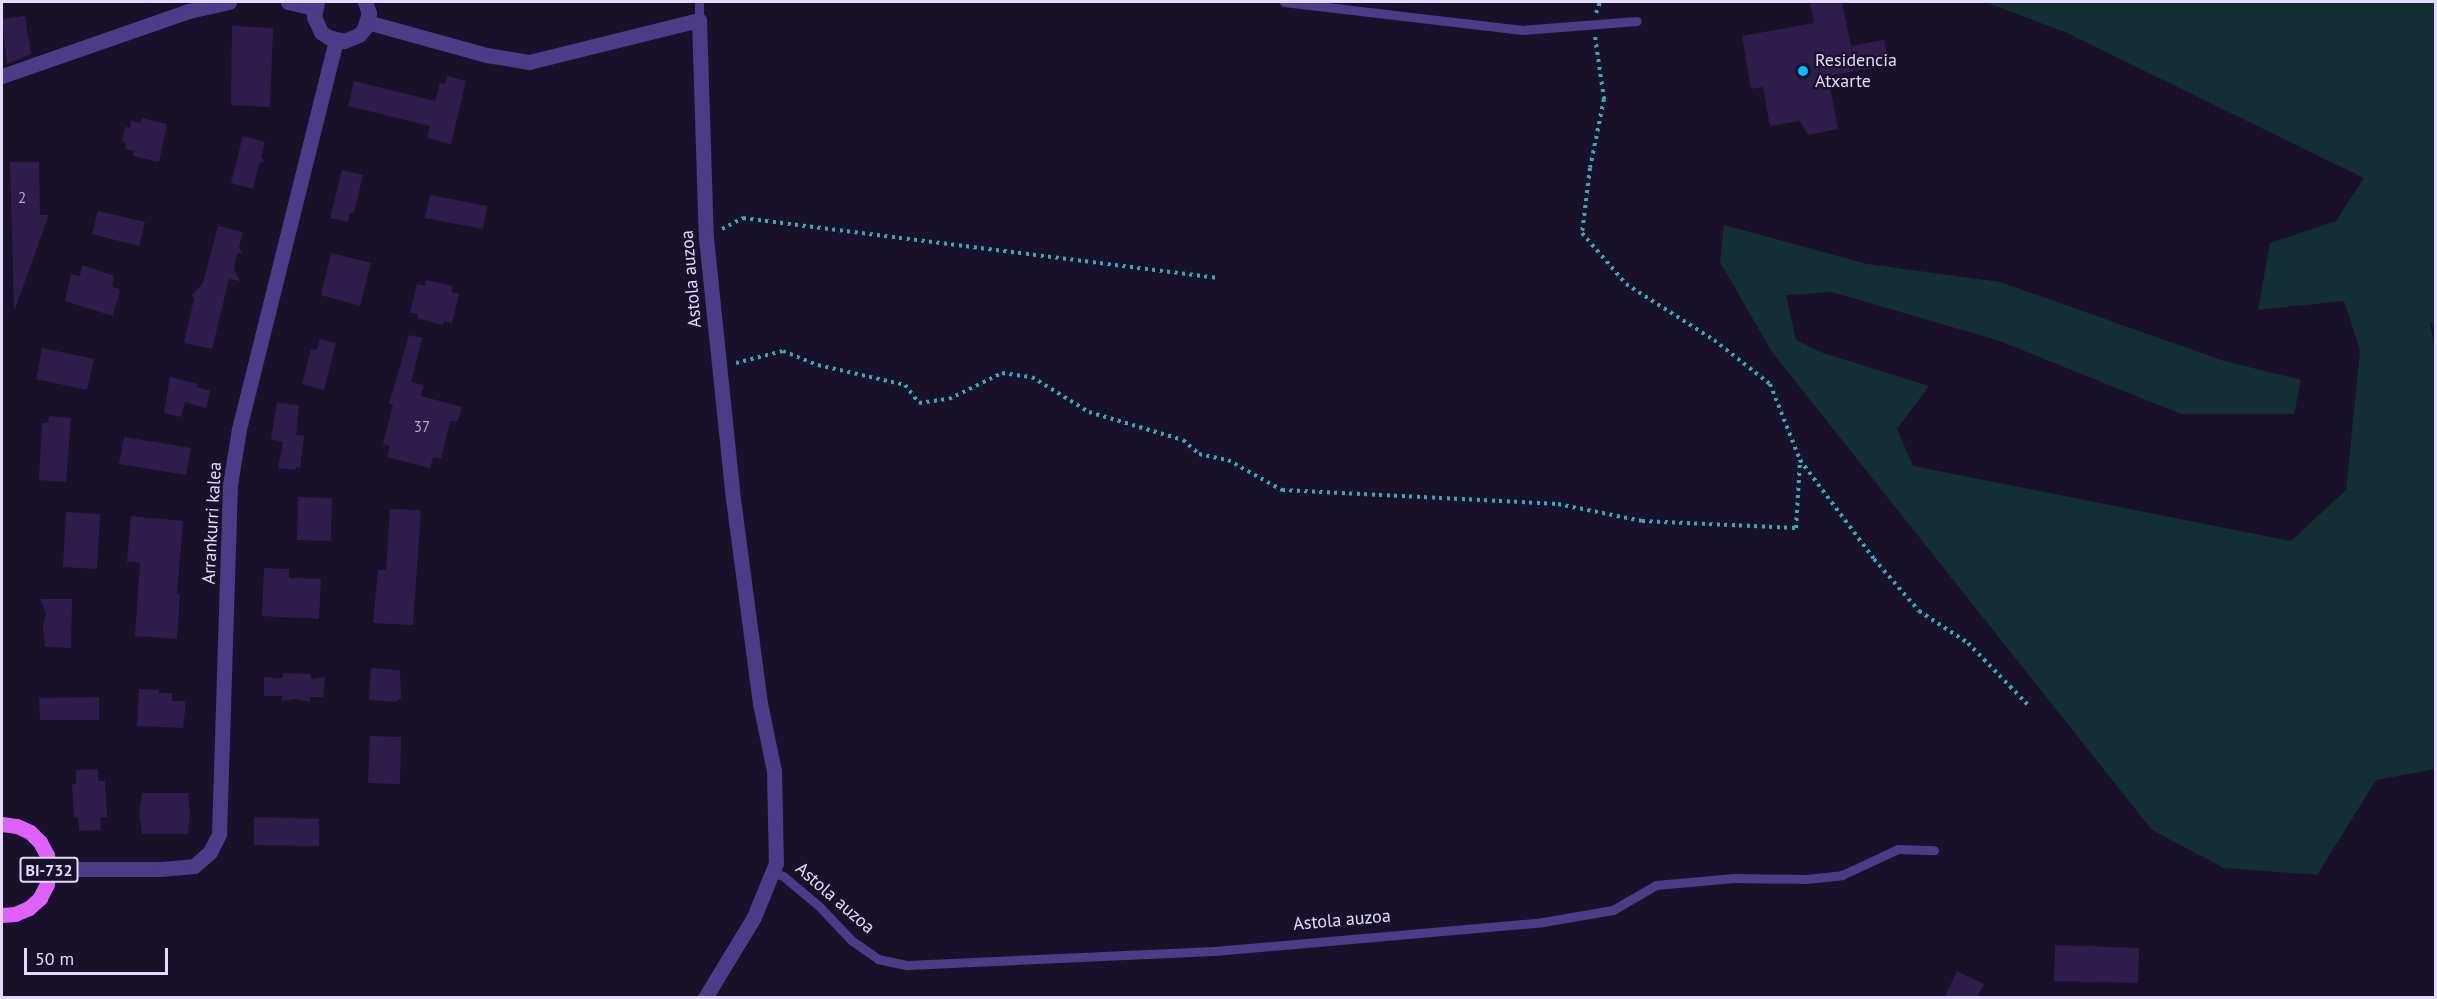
<!DOCTYPE html>
<html>
<head>
<meta charset="utf-8">
<style>
	body { margin:0 }
	#map { position:relative; width:2437px; height:999px; overflow:hidden; background:#191129; font-family:"PT Sans",sans-serif }
	div>[style] { position:absolute }
	[style*='--x'] { left:calc(var(--x)*1px); top:calc(var(--y)*1px); width:calc(var(--w)*1px); rotate:calc(var(--a)*1deg) }
	.green>* { inset:0; background:#142f33 }
	.building>* { inset:0; background:#2e1d4a }
	.path>* { height:4px; margin-top:-2px; transform-origin:0; background:repeating-linear-gradient(90deg,#32aaba 0 3px,transparent 0 7.5px) }
	.lane>* { height:9px; margin:-4.5px; padding:0 4.5px; transform-origin:4.5px; border-radius:4.5px; background:#4c3c87 }
	.street>* { height:15px; margin:-7.5px; padding:0 7.5px; transform-origin:7.5px; border-radius:7.5px; background:#4c3c87 }
	.primary>* { height:15px; margin:-7.5px; padding:0 7.5px; transform-origin:7.5px; border-radius:7.5px; background:#de61fd }
	.dots>* { width:16px; height:16px; translate:-50% -50%; box-sizing:border-box; border:3px solid #191129; border-radius:50% }
	span { translate:-50% -50%; white-space:nowrap; text-align:center; line-height:1.15; -webkit-text-stroke:4.5px #191129; paint-order:stroke }
	.number-label { font-size:15px; color:#b6aad2 }
	.number-label span { -webkit-text-stroke-width:0 }
	.shield-label span { padding:2px 4px; background:#191129; border:2px solid; border-radius:4px; -webkit-text-stroke-width:0 }
	.shield-label { font-size:16px; color:#e4d9ff; font-weight:700 }
	.poi-label { font-size:18px; color:#e4d9ff }
	.left { translate:0 -50%; text-align:left }
	.street-label { font-size:18px; color:#e4d9ff }
	.frame { position:absolute; inset:0; border:3px solid #e4d9ff; pointer-events:none }
	.scale { position:absolute; left:24px; top:948px; width:144px; height:27px; box-sizing:border-box; border:3px solid #e4d9ff; border-top:0; padding-left:8px; font-size:18px; line-height:21px; white-space:nowrap; color:#e4d9ff; -webkit-text-stroke:4px #191129; paint-order:stroke }
</style>
</head>
<body>
<div id="map">
	<div class="green">
		<i style="clip-path:polygon(1985px 2px,2435px 2px,2435px 328px,2430px 322px,2436px 359px,2435px 769px,2376px 780px,2317px 875px,2224px 868px,2152px 830px,1772px 352px,1720px 262px,1724px 225px,1867px 264px,2000px 282px,2224px 361px,2301px 380px,2294px 414px,2181px 414px,2000px 341px,1832px 292px,1786px 295px,1796px 340px,1823px 353px,1929px 386px,1897px 429px,1913px 466px,2291px 541px,2346px 490px,2360px 350px,2344px 301px,2258px 310px,2270px 243px,2336px 221px,2364px 178px,2065px 32px)"></i>
	</div>
	<div class="building">
		<i style="clip-path:polygon(1810px 2px,1842px 2px,1851px 46px,1884px 40px,1889px 65px,1828px 76px,1838px 129px,1808px 135px,1800px 121px,1770px 126px,1763px 87px,1751px 89px,1742px 36px,1814px 23px)"></i>
		<i style="clip-path:polygon(25px 16px,31px 54px,7px 64px,2px 19px)"></i>
		<i style="clip-path:polygon(232px 26px,273px 28px,270px 107px,231px 105px)"></i>
		<i style="clip-path:polygon(447px 76px,466px 81px,451px 144px,427px 138px,430px 126px,348px 106px,354px 81px,435px 101px,440px 83px,445px 84px)"></i>
		<i style="clip-path:polygon(142px 118px,167px 124px,159px 162px,133px 156px,134px 151px,125px 149px,126px 143px,122px 141px,125px 127px,130px 128px,131px 121px,141px 123px)"></i>
		<i style="clip-path:polygon(243px 136px,265px 142px,261px 157px,264px 161px,259px 164px,253px 189px,231px 183px)"></i>
		<i style="clip-path:polygon(10px 162px,39px 162px,40px 215px,49px 215px,14px 311px)"></i>
		<i style="clip-path:polygon(342px 170px,363px 175px,354px 213px,350px 213px,348px 222px,330px 218px)"></i>
		<i style="clip-path:polygon(430px 195px,487px 206px,483px 229px,425px 218px)"></i>
		<i style="clip-path:polygon(98px 211px,145px 222px,139px 246px,92px 234px)"></i>
		<i style="clip-path:polygon(218px 226px,243px 232px,239px 247px,242px 252px,237px 254px,234px 269px,240px 281px,229px 279px,212px 349px,184px 343px,194px 299px,192px 295px,203px 283px)"></i>
		<i style="clip-path:polygon(331px 253px,371px 263px,360px 306px,321px 295px)"></i>
		<i style="clip-path:polygon(82px 265px,114px 276px,112px 287px,120px 289px,113px 316px,65px 301px,71px 274px,80px 276px)"></i>
		<i style="clip-path:polygon(426px 280px,453px 286px,451px 292px,459px 294px,452px 323px,444px 321px,443px 325px,417px 318px,418px 314px,410px 313px,417px 284px,425px 286px)"></i>
		<i style="clip-path:polygon(409px 335px,422px 338px,411px 382px,424px 385px,421px 396px,462px 407px,458px 421px,450px 421px,441px 459px,433px 457px,430px 468px,387px 457px,390px 446px,383px 444px,393px 405px,389px 404px)"></i>
		<i style="clip-path:polygon(320px 339px,336px 343px,324px 390px,302px 384px,311px 349px,317px 350px)"></i>
		<i style="clip-path:polygon(42px 348px,94px 359px,87px 390px,36px 379px)"></i>
		<i style="clip-path:polygon(170px 377px,198px 384px,197px 387px,210px 391px,206px 408px,185px 402px,181px 417px,164px 413px)"></i>
		<i style="clip-path:polygon(277px 403px,299px 405px,296px 435px,304px 436px,300px 468px,296px 467px,296px 470px,278px 468px,283px 442px,271px 439px)"></i>
		<i style="clip-path:polygon(49px 416px,71px 418px,66px 482px,39px 480px,42px 423px,48px 423px)"></i>
		<i style="clip-path:polygon(124px 437px,191px 448px,186px 475px,119px 464px)"></i>
		<i style="clip-path:polygon(298px 497px,332px 498px,331px 541px,297px 540px)"></i>
		<i style="clip-path:polygon(390px 509px,421px 510px,413px 625px,373px 623px,378px 570px,386px 570px)"></i>
		<i style="clip-path:polygon(66px 512px,100px 514px,97px 569px,63px 567px)"></i>
		<i style="clip-path:polygon(131px 516px,183px 521px,177px 593px,180px 594px,177px 639px,135px 636px,140px 563px,127px 562px)"></i>
		<i style="clip-path:polygon(264px 568px,289px 569px,289px 578px,321px 579px,319px 619px,262px 616px)"></i>
		<i style="clip-path:polygon(40px 599px,72px 599px,71px 648px,45px 647px,43px 625px,46px 613px)"></i>
		<i style="clip-path:polygon(371px 668px,400px 670px,401px 698px,396px 702px,369px 700px)"></i>
		<i style="clip-path:polygon(283px 673px,311px 674px,311px 679px,325px 677px,323px 697px,310px 697px,310px 702px,296px 699px,282px 701px,282px 696px,264px 696px,264px 677px,283px 678px)"></i>
		<i style="clip-path:polygon(139px 689px,159px 690px,159px 693px,172px 693px,172px 701px,186px 701px,183px 728px,137px 726px)"></i>
		<i style="clip-path:polygon(99px 697px,99px 720px,40px 720px,39px 698px)"></i>
		<i style="clip-path:polygon(370px 736px,401px 737px,400px 784px,368px 783px)"></i>
		<i style="clip-path:polygon(98px 769px,98px 781px,105px 781px,107px 817px,100px 818px,101px 830px,79px 831px,78px 817px,74px 818px,72px 784px,76px 784px,76px 770px)"></i>
		<i style="clip-path:polygon(142px 793px,188px 793px,190px 813px,188px 834px,142px 834px,139px 814px)"></i>
		<i style="clip-path:polygon(254px 817px,319px 819px,319px 846px,254px 845px)"></i>
		<i style="clip-path:polygon(2055px 945px,2139px 948px,2138px 983px,2054px 981px)"></i>
		<i style="clip-path:polygon(1957px 971px,1984px 984px,1977px 998px,1944px 998px)"></i>
	</div>
	<div class="path">
		<i style="--x:1596;--y:13;--w:12;--a:-70"></i>
		<i style="--x:1595;--y:37;--w:63;--a:81.7"></i>
		<i style="--x:1604;--y:99;--w:70;--a:101.5"></i>
		<i style="--x:1590;--y:168;--w:65;--a:97"></i>
		<i style="--x:1582;--y:233;--w:67;--a:49.2"></i>
		<i style="--x:1626;--y:284;--w:104;--a:32.5"></i>
		<i style="--x:1714;--y:340;--w:71;--a:38.2"></i>
		<i style="--x:1770;--y:384;--w:82;--a:68.5"></i>
		<i style="--x:1800;--y:460;--w:124;--a:53.2"></i>
		<i style="--x:1874;--y:559;--w:69;--a:49.1"></i>
		<i style="--x:1919;--y:611;--w:59;--a:33.1"></i>
		<i style="--x:1968;--y:643;--w:86;--a:45.9"></i>
		<i style="--x:722;--y:229;--w:24;--a:-28"></i>
		<i style="--x:743;--y:218;--w:477;--a:7.2"></i>
		<i style="--x:736;--y:363;--w:49;--a:-14.3"></i>
		<i style="--x:783;--y:351;--w:38;--a:22"></i>
		<i style="--x:818;--y:365;--w:89;--a:12.9"></i>
		<i style="--x:905;--y:385;--w:23;--a:52"></i>
		<i style="--x:919;--y:403;--w:30;--a:-8"></i>
		<i style="--x:949;--y:399;--w:59;--a:-26.1"></i>
		<i style="--x:1002;--y:373;--w:30;--a:8"></i>
		<i style="--x:1032;--y:377;--w:67;--a:31.6"></i>
		<i style="--x:1089;--y:412;--w:98;--a:16.6"></i>
		<i style="--x:1183;--y:440;--w:21;--a:41"></i>
		<i style="--x:1199;--y:454;--w:30;--a:12"></i>
		<i style="--x:1228;--y:460;--w:62;--a:29.1"></i>
		<i style="--x:1282;--y:490;--w:276;--a:2.9"></i>
		<i style="--x:1558;--y:504;--w:86;--a:11.4"></i>
		<i style="--x:1642;--y:521;--w:154;--a:2.6"></i>
		<i style="--x:1796;--y:528;--w:68;--a:-86.6"></i>
	</div>
	<div class="lane">
		<i style="--x:1284;--y:2;--w:240;--a:6.7"></i>
		<i style="--x:1522;--y:30;--w:115;--a:-4.5"></i>
		<i style="--x:699;--y:20;--w:18;--a:-90"></i>
		<i style="--x:772;--y:872;--w:12;--a:20"></i>
		<i style="--x:783;--y:876;--w:47;--a:39.8"></i>
		<i style="--x:819;--y:906;--w:47;--a:46.7"></i>
		<i style="--x:851;--y:940;--w:33;--a:35"></i>
		<i style="--x:878;--y:959;--w:30;--a:12"></i>
		<i style="--x:907;--y:965;--w:307;--a:-2.6"></i>
		<i style="--x:1214;--y:951;--w:330;--a:-5"></i>
		<i style="--x:1543;--y:922;--w:71;--a:-9.7"></i>
		<i style="--x:1613;--y:910;--w:50;--a:-30.2"></i>
		<i style="--x:1656;--y:885;--w:78;--a:-5.1"></i>
		<i style="--x:1734;--y:878;--w:72;--a:0.8"></i>
		<i style="--x:1806;--y:879;--w:36;--a:-6"></i>
		<i style="--x:1842;--y:875;--w:62;--a:-24.9"></i>
		<i style="--x:1898;--y:849;--w:36;--a:2"></i>
	</div>
	<div class="street">
		<i style="--x:288;--y:2;--w:27;--a:13"></i>
		<i style="--x:317;--y:2;--w:15;--a:101"></i>
		<i style="--x:314;--y:17;--w:17;--a:65"></i>
		<i style="--x:321;--y:32;--w:9;--a:36"></i>
		<i style="--x:328;--y:37;--w:16;--a:14"></i>
		<i style="--x:344;--y:41;--w:16;--a:-22"></i>
		<i style="--x:359;--y:35;--w:8;--a:-50"></i>
		<i style="--x:364;--y:29;--w:17;--a:-73"></i>
		<i style="--x:369;--y:13;--w:12;--a:-110"></i>
		<i style="--x:367;--y:22;--w:124;--a:15.4"></i>
		<i style="--x:487;--y:55;--w:43;--a:9.5"></i>
		<i style="--x:529;--y:62;--w:175;--a:-13.9"></i>
		<i style="--x:699;--y:20;--w:218;--a:88.2"></i>
		<i style="--x:706;--y:238;--w:254;--a:84.1"></i>
		<i style="--x:732;--y:491;--w:214;--a:82.5"></i>
		<i style="--x:760;--y:703;--w:69;--a:78.4"></i>
		<i style="--x:774;--y:771;--w:92;--a:88.8"></i>
		<i style="--x:776;--y:863;--w:58;--a:112.2"></i>
		<i style="--x:754;--y:917;--w:95;--a:121.2"></i>
		<i style="--x:2;--y:76;--w:198;--a:-19.2"></i>
		<i style="--x:189;--y:11;--w:41;--a:-12.7"></i>
		<i style="--x:49;--y:869;--w:112;--a:0"></i>
		<i style="--x:161;--y:869;--w:33;--a:-5"></i>
		<i style="--x:194;--y:866;--w:21;--a:-41"></i>
		<i style="--x:210;--y:852;--w:20;--a:-63"></i>
		<i style="--x:219;--y:834;--w:349;--a:-88.2"></i>
		<i style="--x:230;--y:485;--w:57;--a:-80.9"></i>
		<i style="--x:239;--y:429;--w:401;--a:-76"></i>
	</div>
	<div class="primary">
		<i style="--x:2;--y:824;--w:15;--a:8"></i>
		<i style="--x:17;--y:826;--w:14;--a:25"></i>
		<i style="--x:30;--y:832;--w:14;--a:45"></i>
		<i style="--x:40;--y:842;--w:15;--a:62"></i>
		<i style="--x:47;--y:855;--w:14;--a:82"></i>
		<i style="--x:49;--y:869;--w:15;--a:98"></i>
		<i style="--x:47;--y:884;--w:16;--a:117"></i>
		<i style="--x:40;--y:898;--w:15;--a:138"></i>
		<i style="--x:29;--y:908;--w:15;--a:157"></i>
		<i style="--x:15;--y:914;--w:13;--a:176"></i>
	</div>
	<div class="dots">
		<i style="left:1803px;top:71px;background:#08b8fc"></i>
	</div>
	<div class="number-label">
		<span style="left:22px;top:198px">2</span>
		<span style="left:422px;top:427px">37</span>
	</div>
	<div class="shield-label">
		<span style="left:49px;top:870px">BI-732</span>
	</div>
	<div class="poi-label">
		<span class="left" style="left:1815px;top:71px">Residencia<br>Atxarte</span>
	</div>
	<div class="street-label">
		<span style="left:691px;top:279px;rotate:-95deg">Astola auzoa</span>
		<span style="left:212px;top:523px;rotate:-87deg">Arrankurri kalea</span>
		<span style="left:835px;top:898px;rotate:41deg">Astola auzoa</span>
		<span style="left:1342px;top:920px;rotate:-5deg">Astola auzoa</span>
	</div>
	<div class="frame"></div>
	<div class="scale">50 m</div>
</div>
</body>
</html>
